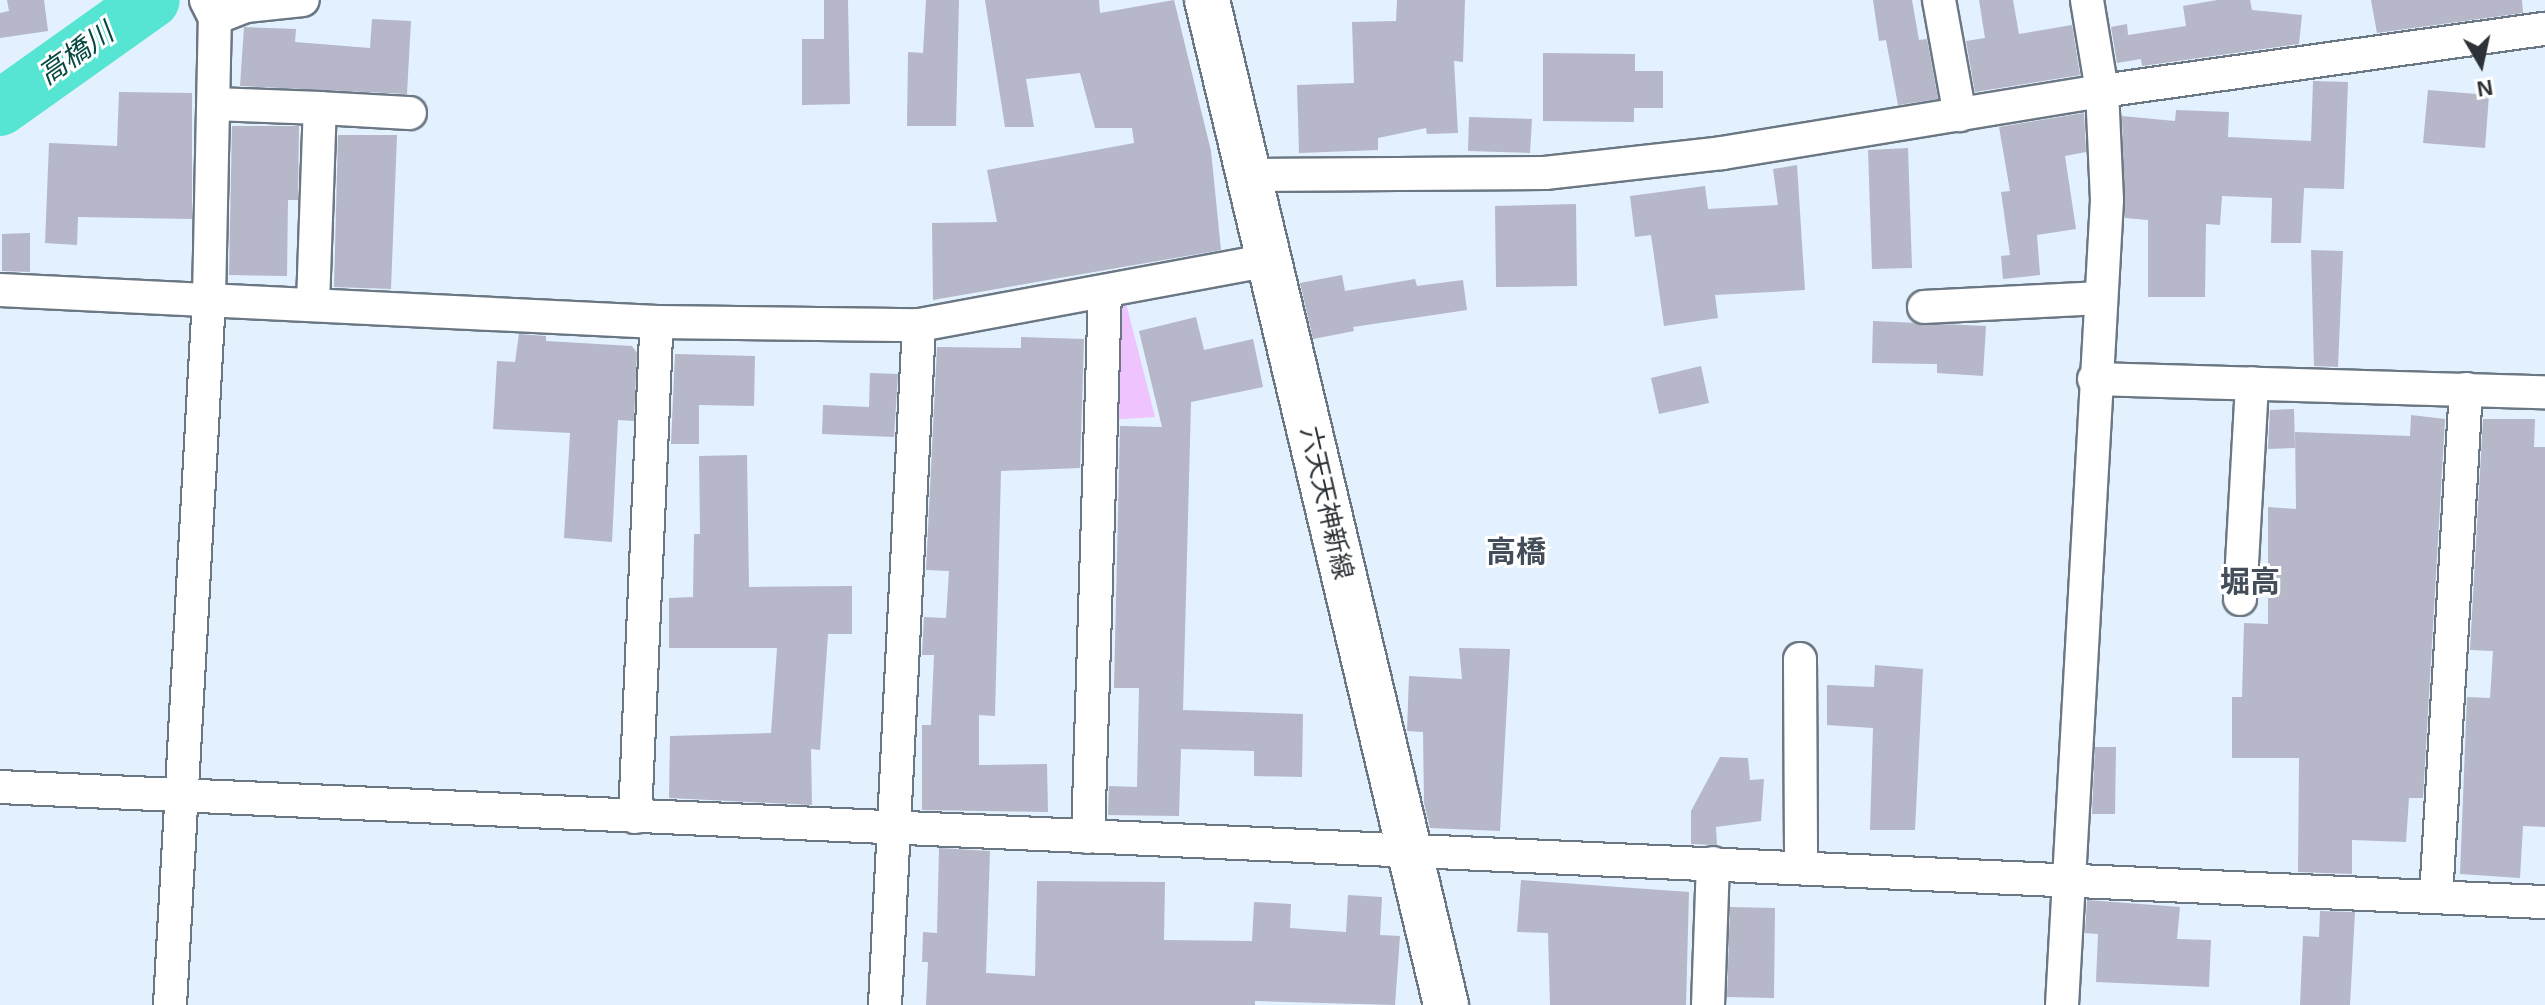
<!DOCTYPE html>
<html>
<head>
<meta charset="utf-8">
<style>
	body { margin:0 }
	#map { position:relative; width:2545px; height:1005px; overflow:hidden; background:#e3f0fe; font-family:Arial,"Noto Sans JP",sans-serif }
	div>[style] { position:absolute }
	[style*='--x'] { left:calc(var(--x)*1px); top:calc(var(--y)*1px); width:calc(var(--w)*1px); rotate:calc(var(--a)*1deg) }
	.green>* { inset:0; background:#eec3fe }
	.river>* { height:56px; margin:-28px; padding:0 28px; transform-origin:28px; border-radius:28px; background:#56e5d3 }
	.building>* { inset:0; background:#b6b7c8 }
	.roads { filter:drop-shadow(2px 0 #6b7783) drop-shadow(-2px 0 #6b7783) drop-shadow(0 2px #6b7783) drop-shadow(0 -2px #6b7783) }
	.minor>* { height:32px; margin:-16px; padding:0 16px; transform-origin:16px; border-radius:16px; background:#fff }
	.secondary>* { height:44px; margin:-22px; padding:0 22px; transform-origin:22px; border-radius:22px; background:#fff }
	span { translate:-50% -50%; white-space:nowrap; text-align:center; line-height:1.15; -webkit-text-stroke:6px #fff; paint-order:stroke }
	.street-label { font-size:26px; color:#2c3237 }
	.water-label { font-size:28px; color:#074942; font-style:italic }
	.quarter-label { font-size:30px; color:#434e5a; font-weight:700 }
	.north { position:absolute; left:2441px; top:24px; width:80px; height:80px; -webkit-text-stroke:6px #fff; paint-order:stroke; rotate:171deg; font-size:22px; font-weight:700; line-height:32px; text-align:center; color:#2c3237 }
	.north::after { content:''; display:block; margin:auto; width:28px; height:36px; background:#2c3237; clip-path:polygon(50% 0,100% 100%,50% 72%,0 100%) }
</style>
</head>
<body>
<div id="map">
	<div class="green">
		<i style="clip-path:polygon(1126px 303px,1155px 417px,1106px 420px,1109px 304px)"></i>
	</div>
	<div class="river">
		<i style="--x:0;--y:108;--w:186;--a:-35.4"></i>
	</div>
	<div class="building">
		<i style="clip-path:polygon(7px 0,44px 0,48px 31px,0 38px,0 13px,9px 11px)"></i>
		<i style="clip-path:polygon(824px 0,848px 0,850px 104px,802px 105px,802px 39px,824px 39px)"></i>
		<i style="clip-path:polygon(926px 0,959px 0,956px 126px,907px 126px,908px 52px,923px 53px)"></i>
		<i style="clip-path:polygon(985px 0,1099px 0,1100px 13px,1174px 0,1211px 151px,1221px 250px,933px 300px,932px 223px,997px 222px,987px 170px,1134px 143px,1132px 128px,1095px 128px,1080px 73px,1026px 79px,1034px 127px,1005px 127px)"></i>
		<i style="clip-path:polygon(1397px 0,1465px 0,1463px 62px,1454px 61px,1458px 133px,1427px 134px,1426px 128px,1378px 138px,1378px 150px,1299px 153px,1297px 85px,1354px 83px,1352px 22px,1396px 21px)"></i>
		<i style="clip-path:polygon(1873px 0,1912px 0,1919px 40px,1927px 39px,1938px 99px,1898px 105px,1886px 40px,1879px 41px)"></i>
		<i style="clip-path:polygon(1979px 0,2013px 0,2019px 34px,2072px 25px,2080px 75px,1975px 92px,1966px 41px,1985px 38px)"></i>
		<i style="clip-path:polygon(2217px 0,2250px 0,2252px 10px,2302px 15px,2299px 44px,2142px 66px,2141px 59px,2117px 63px,2111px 27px,2127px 24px,2128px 35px,2186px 26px,2183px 6px)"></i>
		<i style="clip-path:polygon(2371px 0,2522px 0,2523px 13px,2377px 33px)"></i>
		<i style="clip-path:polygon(372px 19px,411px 21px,407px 94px,240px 86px,244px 27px,296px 29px,295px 42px,370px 48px)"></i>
		<i style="clip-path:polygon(1543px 53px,1635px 54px,1635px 71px,1663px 71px,1663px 108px,1634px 108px,1634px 122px,1543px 121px)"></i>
		<i style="clip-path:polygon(2313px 81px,2348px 82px,2344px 189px,2304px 188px,2301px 243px,2271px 243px,2272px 198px,2222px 196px,2220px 225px,2206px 224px,2205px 297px,2148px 297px,2148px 220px,2125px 218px,2122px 116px,2175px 121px,2176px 110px,2229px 112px,2228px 137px,2311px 141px)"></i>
		<i style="clip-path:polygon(2428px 90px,2489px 95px,2485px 148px,2423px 143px)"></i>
		<i style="clip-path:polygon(119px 92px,192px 93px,192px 219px,78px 217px,77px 245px,45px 243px,49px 143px,117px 146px)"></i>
		<i style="clip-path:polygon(2084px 113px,2086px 152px,2065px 156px,2076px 229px,2037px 235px,2040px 275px,2003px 279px,2001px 256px,2010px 255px,2001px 192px,2010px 191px,1999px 127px)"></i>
		<i style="clip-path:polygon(1469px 117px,1532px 119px,1530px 153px,1468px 151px)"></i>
		<i style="clip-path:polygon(232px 126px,299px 126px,298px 200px,288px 200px,287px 276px,229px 275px)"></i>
		<i style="clip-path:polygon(338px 135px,397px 135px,391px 289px,334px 287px)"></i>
		<i style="clip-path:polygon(1908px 148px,1912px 268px,1872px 269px,1868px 150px)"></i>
		<i style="clip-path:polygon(1797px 165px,1805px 290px,1715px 295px,1718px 318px,1664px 326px,1651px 235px,1635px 237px,1630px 196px,1705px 186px,1708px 209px,1778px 205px,1773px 169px)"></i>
		<i style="clip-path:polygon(1576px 204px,1577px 286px,1496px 287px,1495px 206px)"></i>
		<i style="clip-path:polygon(30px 233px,30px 272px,2px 271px,2px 234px)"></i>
		<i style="clip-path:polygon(2311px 250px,2343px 251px,2338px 367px,2314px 366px)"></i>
		<i style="clip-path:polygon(1342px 275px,1345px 291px,1415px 279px,1417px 286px,1463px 280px,1467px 310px,1353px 327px,1354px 331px,1313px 339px,1300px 283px)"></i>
		<i style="clip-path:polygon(1196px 317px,1204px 350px,1253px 339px,1263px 387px,1191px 402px,1183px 710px,1303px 714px,1302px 777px,1254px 776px,1254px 751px,1181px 749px,1179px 816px,1108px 815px,1109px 786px,1137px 787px,1139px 688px,1114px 688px,1120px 426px,1162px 427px,1139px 331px)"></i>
		<i style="clip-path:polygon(1873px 321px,1986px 326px,1983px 376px,1937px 373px,1937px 364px,1872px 363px)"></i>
		<i style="clip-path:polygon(519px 334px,546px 336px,546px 341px,632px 346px,637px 353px,634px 421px,618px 420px,612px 542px,564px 538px,570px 433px,493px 429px,497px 361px,515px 362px)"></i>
		<i style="clip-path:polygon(1021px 337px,1084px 339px,1080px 468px,1001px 471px,995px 716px,979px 715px,979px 765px,1047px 764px,1048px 812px,922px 810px,922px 725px,931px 725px,934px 655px,922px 655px,924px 617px,946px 618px,949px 571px,926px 570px,937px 347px,1021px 348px)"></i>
		<i style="clip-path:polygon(675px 354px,755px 356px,754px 406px,699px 405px,699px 444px,671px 444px)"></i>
		<i style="clip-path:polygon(1701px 366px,1709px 403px,1659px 414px,1651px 378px)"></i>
		<i style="clip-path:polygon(870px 373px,898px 374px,894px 437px,822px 434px,823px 405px,869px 407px)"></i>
		<i style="clip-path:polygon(2294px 409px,2295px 448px,2268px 449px,2270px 410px)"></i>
		<i style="clip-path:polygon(2411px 415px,2445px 419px,2423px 798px,2409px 798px,2406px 842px,2352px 840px,2352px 874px,2298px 872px,2299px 758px,2232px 758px,2232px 697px,2242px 697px,2244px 623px,2268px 624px,2268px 507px,2296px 509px,2295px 432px,2410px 436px)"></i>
		<i style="clip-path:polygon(2483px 419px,2535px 419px,2534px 447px,2545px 447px,2545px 827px,2523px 826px,2520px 878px,2460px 874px,2467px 697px,2490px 698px,2493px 651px,2470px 650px)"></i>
		<i style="clip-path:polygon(747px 455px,749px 587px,852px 586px,852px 634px,828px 634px,820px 750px,811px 749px,812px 805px,669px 798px,670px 736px,771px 733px,777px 648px,669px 648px,669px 598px,693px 597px,694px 534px,700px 534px,699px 456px)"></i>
		<i style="clip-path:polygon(1459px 648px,1510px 649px,1500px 831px,1430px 828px,1424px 803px,1423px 732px,1407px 731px,1409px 676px,1462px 679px)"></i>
		<i style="clip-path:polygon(1875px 665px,1923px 669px,1915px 830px,1870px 830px,1873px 728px,1827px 725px,1827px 685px,1874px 687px)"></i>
		<i style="clip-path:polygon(2095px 747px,2116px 747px,2115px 814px,2092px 814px)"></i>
		<i style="clip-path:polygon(1720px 757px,1748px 758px,1750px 780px,1764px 779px,1761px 821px,1716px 827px,1717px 845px,1691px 844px,1691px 811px)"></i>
		<i style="clip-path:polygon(939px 848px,990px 851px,986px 973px,1035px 976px,1037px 881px,1165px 882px,1164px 940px,1252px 941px,1254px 902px,1291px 904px,1290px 928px,1346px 932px,1348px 895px,1382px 897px,1380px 935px,1400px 936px,1395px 1005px,1255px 1001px,1255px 1005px,926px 1005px,928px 962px,922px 962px,923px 932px,937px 933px)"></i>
		<i style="clip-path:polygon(1521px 880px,1689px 892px,1686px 1005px,1550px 1005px,1548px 933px,1517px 932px)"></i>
		<i style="clip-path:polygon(2087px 900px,2180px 907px,2177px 939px,2211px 940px,2209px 987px,2096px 982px,2098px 934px,2085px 933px)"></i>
		<i style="clip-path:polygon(1730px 907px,1775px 908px,1774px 998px,1727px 997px)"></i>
		<i style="clip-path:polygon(2320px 911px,2355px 912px,2350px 1005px,2300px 1005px,2303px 936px,2319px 937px)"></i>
	</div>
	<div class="roads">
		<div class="minor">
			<i style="--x:1939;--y:0;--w:117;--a:79.7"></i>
			<i style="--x:215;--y:18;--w:33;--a:-21"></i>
			<i style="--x:246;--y:6;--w:57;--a:-6"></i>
			<i style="--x:214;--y:104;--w:106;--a:2.2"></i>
			<i style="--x:1250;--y:175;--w:295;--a:-0.4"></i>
			<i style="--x:1545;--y:173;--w:178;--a:-6.4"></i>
			<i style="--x:1722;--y:153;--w:385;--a:-9.3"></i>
			<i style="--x:2102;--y:91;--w:447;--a:-8"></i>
			<i style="--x:0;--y:290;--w:658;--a:2.79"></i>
			<i style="--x:657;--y:322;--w:262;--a:0.7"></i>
			<i style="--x:919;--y:325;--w:356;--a:-10.5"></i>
			<i style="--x:313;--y:304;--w:196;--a:-88"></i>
			<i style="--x:320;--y:108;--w:90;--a:3.2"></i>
			<i style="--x:1924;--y:307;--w:176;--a:-2.9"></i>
			<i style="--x:2094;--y:379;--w:451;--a:1.7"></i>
			<i style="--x:2240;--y:599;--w:216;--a:-86.8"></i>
			<i style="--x:1800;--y:659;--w:207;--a:89.7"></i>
			<i style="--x:0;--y:787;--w:2548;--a:2.59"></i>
			<i style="--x:635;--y:817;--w:495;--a:-87.5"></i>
			<i style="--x:1088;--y:837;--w:546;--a:-88.22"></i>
			<i style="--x:2436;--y:897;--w:509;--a:-86.62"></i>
			<i style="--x:170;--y:1005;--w:707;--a:-86.84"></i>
			<i style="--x:209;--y:299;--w:281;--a:-88.8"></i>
			<i style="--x:215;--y:18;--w:20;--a:-117"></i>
			<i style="--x:885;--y:1005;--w:681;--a:-87.14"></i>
			<i style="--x:1708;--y:1005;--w:142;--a:-88"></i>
			<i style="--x:2062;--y:1005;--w:806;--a:-86.8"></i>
			<i style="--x:2107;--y:200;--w:109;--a:-92.6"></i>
			<i style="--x:2102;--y:91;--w:92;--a:-99.4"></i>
		</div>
		<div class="secondary">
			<i style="--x:1207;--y:0;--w:1033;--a:76.62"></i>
		</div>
	</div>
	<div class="street-label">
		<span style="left:1326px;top:503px;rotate:77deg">六天天神新線</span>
	</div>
	<div class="water-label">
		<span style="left:76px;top:54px;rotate:-35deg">高橋川</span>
	</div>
	<div class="quarter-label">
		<span style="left:1516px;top:552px">高橋</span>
		<span style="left:2250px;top:582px">堀高</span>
	</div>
	<div class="north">N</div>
</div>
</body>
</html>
